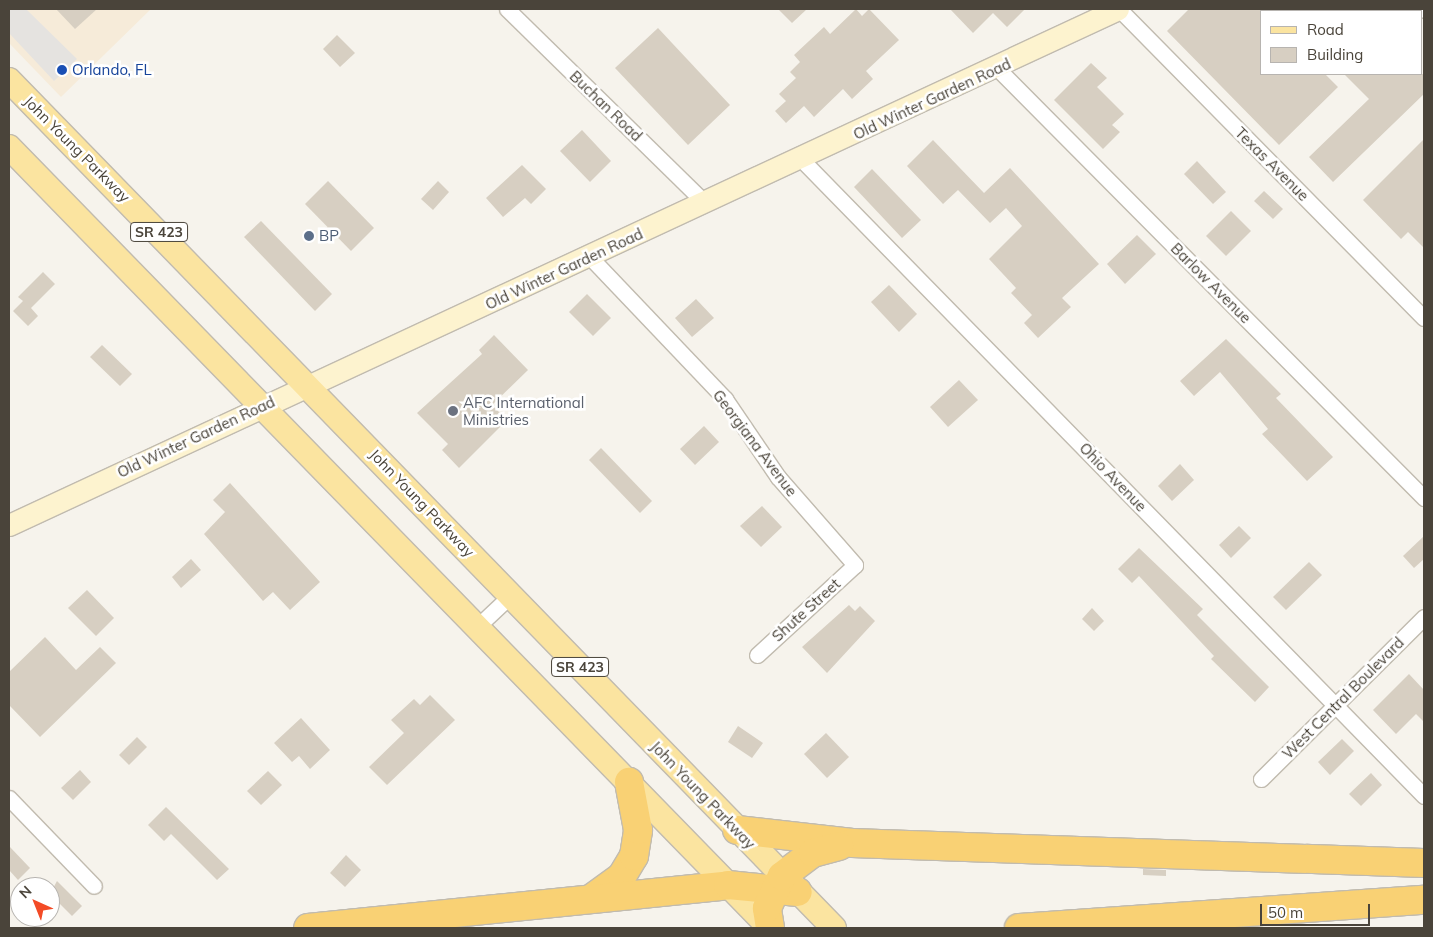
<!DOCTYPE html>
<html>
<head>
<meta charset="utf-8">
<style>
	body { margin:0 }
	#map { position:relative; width:1433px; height:937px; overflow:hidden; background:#f6f3ec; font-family:Mulish,sans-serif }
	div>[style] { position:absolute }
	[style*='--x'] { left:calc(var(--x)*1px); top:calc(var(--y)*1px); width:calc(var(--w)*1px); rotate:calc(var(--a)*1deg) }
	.commercial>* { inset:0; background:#f6ebd9 }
	.parking>* { inset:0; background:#e5e3e0 }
	.building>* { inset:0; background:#d7cfc2 }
	.roads { filter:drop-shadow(1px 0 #c1bbaf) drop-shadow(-1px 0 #c1bbaf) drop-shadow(0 1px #c1bbaf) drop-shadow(0 -1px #c1bbaf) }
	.street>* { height:15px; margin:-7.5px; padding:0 7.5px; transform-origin:7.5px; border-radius:7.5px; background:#fff }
	.secondary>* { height:21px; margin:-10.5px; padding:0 10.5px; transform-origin:10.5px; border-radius:10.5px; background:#fdf3cf }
	.primary>* { height:24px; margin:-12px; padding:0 12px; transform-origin:12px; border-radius:12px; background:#fbe4a0 }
	.highway>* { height:28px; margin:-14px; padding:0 14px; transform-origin:14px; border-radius:14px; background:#f9d174 }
	.dots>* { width:14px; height:14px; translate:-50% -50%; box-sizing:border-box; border:2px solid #fff; border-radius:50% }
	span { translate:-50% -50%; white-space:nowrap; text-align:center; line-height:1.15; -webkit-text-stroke:5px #fff; paint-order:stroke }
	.shield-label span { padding:1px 4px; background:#fff; border:1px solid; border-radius:4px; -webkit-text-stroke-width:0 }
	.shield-label { font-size:14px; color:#4a443a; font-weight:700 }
	.transit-label { font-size:15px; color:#164399 }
	.left { translate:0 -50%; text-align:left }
	.street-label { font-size:15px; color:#4a443a }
	.service-label { font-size:15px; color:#4e5e75 }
	.worship-label { font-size:15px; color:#5b616d }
	.frame { position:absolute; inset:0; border:10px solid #4a443a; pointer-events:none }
	.legend { position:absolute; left:1260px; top:10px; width:162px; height:65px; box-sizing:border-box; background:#fff; border:1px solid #b7b4b0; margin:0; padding:6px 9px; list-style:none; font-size:15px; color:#4a443a }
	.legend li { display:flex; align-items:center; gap:10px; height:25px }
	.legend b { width:25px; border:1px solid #b7b4b0 }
	.north { position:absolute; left:10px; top:877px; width:50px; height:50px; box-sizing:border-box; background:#fff; border:1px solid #b7b4b0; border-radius:50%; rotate:316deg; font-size:14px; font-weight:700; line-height:20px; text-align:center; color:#4a443a }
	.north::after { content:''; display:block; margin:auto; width:18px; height:22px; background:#f34b26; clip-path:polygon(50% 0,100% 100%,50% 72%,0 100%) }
	.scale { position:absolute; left:1260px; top:904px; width:110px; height:22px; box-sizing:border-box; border:2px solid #4a443a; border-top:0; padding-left:6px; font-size:15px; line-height:18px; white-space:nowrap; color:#4a443a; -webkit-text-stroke:4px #fff; paint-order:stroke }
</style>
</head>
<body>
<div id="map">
	<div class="commercial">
		<i style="clip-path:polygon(9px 9px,151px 9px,61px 97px,9px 43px)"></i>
	</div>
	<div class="parking">
		<i style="clip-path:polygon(9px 9px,26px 9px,77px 59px,54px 81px,9px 33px)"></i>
	</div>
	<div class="building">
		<i style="clip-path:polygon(56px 9px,97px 9px,75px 29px)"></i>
		<i style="clip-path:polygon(778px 9px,807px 9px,792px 23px)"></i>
		<i style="clip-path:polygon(856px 9px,862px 16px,869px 9px,899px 40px,866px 71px,873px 79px,852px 99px,843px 89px,814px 117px,804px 106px,786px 123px,775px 111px,786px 101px,779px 94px,796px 78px,790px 72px,800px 62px,794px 55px,824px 27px,830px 34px)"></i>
		<i style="clip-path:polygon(950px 9px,1025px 9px,1007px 27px,993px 13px,973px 33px)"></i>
		<i style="clip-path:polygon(1189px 9px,1262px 9px,1262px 74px,1325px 74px,1338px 87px,1279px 145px,1167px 31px)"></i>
		<i style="clip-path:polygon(658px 28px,730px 105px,688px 145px,615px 68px)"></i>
		<i style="clip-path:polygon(337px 35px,355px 53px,340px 67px,323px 49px)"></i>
		<i style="clip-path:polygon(1091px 63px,1107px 78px,1097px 87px,1124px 114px,1112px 125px,1120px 132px,1103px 149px,1054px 100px)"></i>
		<i style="clip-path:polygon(1344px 74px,1424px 74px,1424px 94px,1333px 182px,1309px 157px,1369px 99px)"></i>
		<i style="clip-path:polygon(582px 130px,611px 161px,590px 182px,560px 151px)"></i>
		<i style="clip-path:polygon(1424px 139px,1424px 248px,1408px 232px,1401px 239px,1363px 200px)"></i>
		<i style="clip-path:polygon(933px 140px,984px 193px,1010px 168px,1099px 264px,1062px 298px,1071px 307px,1038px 338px,1024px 323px,1032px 315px,1011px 293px,1016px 288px,989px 259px,1022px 226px,1006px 208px,990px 223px,958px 190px,943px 204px,907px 166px)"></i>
		<i style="clip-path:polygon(1197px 161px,1226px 192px,1213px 204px,1184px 174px)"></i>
		<i style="clip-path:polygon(522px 165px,546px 189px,531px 204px,525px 198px,503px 217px,486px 198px)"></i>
		<i style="clip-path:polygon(872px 169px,921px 220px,902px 238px,854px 187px)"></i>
		<i style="clip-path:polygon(328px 181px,374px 228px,351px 251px,305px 204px)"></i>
		<i style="clip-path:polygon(438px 181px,449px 192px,433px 210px,421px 199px)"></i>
		<i style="clip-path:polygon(1264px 191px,1283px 209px,1273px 219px,1254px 201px)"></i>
		<i style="clip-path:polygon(1231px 211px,1251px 231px,1226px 256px,1206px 236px)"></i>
		<i style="clip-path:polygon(261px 221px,332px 294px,315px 311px,244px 237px)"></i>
		<i style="clip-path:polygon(1137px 235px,1156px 254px,1125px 284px,1107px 264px)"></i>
		<i style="clip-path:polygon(43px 272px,55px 284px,31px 308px,38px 316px,28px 326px,13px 311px,23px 301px,18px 297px)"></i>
		<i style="clip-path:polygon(889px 285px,917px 314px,899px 332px,871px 302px)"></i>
		<i style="clip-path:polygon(587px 294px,611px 318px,593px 336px,569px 312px)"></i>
		<i style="clip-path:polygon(696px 299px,714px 318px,692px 337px,675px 318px)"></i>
		<i style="clip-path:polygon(494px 335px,528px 370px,492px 405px,507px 420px,459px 468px,442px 450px,448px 444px,417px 413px,482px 354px,479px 350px)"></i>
		<i style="clip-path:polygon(1226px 339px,1281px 394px,1276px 398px,1333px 457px,1307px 481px,1262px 434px,1268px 429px,1220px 372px,1194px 396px,1180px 381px)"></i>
		<i style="clip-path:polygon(102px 345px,132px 374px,120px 386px,90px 357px)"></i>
		<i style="clip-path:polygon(959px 380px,978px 400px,948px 427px,930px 407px)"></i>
		<i style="clip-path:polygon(704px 426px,719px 442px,695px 465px,680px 449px)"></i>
		<i style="clip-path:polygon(601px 448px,652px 501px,640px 513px,589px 460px)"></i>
		<i style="clip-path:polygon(1180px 464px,1194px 480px,1172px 501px,1158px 486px)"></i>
		<i style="clip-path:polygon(230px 483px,320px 582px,290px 610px,273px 592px,263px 601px,204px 534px,225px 512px,213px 500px)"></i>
		<i style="clip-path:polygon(762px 506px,782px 527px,761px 547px,740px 526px)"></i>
		<i style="clip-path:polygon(1239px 526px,1251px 538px,1231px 558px,1219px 545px)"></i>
		<i style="clip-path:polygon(1424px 536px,1424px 559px,1414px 568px,1403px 556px)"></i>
		<i style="clip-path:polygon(1139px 548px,1203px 609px,1197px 615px,1269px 687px,1255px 702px,1211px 659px,1214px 656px,1139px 576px,1132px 583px,1118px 569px)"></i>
		<i style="clip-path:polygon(191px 559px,201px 570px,181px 588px,172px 577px)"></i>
		<i style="clip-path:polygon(1309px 562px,1322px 575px,1286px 610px,1273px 597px)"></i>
		<i style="clip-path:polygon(87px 590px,114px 618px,96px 636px,68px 608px)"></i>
		<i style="clip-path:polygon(849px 605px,855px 611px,860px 606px,875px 621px,827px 673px,802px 647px)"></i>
		<i style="clip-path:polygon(1092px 608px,1104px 621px,1094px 631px,1082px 619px)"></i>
		<i style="clip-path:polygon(45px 637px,76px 670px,100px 647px,116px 663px,40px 737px,9px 705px,9px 672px)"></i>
		<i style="clip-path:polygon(1409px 674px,1424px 690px,1424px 722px,1416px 714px,1396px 734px,1373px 710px)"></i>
		<i style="clip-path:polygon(430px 695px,455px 720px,387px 785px,369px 767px,404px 733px,391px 720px,414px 699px,420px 705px)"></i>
		<i style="clip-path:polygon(301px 718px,330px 750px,310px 769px,299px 756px,292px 762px,274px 743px)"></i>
		<i style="clip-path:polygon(738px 726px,763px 743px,752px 758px,728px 742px)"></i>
		<i style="clip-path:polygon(826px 733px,849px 757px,827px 778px,804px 754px)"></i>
		<i style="clip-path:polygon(137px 737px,147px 747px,129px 765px,119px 755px)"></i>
		<i style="clip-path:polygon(1342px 739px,1354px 751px,1330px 775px,1318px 762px)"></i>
		<i style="clip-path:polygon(80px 770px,91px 782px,73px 800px,61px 788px)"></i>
		<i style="clip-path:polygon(268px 771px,282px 785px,261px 805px,247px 791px)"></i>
		<i style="clip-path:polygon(1371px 773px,1382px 785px,1361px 806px,1349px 794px)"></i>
		<i style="clip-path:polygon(166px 807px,229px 869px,217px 880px,171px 834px,164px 841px,148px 825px)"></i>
		<i style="clip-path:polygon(9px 846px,30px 868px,18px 880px,9px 870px)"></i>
		<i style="clip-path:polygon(346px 855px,361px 870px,345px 887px,330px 873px)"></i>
		<i style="clip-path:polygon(1143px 869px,1166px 870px,1166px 876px,1143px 875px)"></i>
		<i style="clip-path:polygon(57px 881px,82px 906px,72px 916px,50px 894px)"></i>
	</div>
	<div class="roads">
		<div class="street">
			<i style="--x:507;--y:9;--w:277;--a:44.4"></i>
			<i style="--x:1119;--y:9;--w:434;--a:45.4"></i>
			<i style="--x:1423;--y:9;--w:1;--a:45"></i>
			<i style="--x:998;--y:69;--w:605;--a:45.2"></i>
			<i style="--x:801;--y:159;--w:891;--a:45.64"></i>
			<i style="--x:590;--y:257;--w:196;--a:46.4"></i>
			<i style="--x:725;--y:399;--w:94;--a:55.8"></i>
			<i style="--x:778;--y:477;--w:117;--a:48.8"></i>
			<i style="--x:855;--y:565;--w:133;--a:137.4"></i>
			<i style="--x:478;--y:626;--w:45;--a:-43.2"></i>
			<i style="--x:1261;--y:779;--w:230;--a:-44.8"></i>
			<i style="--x:9;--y:798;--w:122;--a:46"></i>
		</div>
		<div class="secondary">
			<i style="--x:9;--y:525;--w:1223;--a:-24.95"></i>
		</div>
		<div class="primary">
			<i style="--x:9;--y:80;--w:1183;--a:45.79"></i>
			<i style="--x:9;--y:147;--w:1090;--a:45.74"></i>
		</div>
		<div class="highway">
			<i style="--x:737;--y:830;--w:116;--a:6.4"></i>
			<i style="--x:852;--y:843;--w:572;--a:2"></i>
			<i style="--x:592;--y:898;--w:37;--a:-36"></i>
			<i style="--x:622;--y:876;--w:23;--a:-59"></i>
			<i style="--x:634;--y:856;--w:26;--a:-81"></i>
			<i style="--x:638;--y:830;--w:49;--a:-100.6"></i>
			<i style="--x:308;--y:928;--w:422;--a:-5.8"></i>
			<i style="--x:728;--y:885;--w:70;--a:5.7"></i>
			<i style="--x:770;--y:928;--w:20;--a:-99"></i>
			<i style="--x:767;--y:908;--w:35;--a:-65"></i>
			<i style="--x:782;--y:876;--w:39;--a:-37"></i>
			<i style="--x:813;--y:853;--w:27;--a:-15"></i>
			<i style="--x:1019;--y:928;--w:406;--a:-4"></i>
		</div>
	</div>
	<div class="dots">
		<i style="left:62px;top:70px;background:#1a4fb4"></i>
		<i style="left:309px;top:236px;background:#5c6f8a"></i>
		<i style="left:453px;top:411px;background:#6b7280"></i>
	</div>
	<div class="shield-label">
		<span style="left:159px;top:232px">SR 423</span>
		<span style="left:580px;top:667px">SR 423</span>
	</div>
	<div class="transit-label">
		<span class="left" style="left:72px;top:70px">Orlando, FL</span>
	</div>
	<div class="street-label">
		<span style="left:932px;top:99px;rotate:-25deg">Old Winter Garden Road</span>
		<span style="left:606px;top:106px;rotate:44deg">Buchan Road</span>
		<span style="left:77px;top:149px;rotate:45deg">John Young Parkway</span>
		<span style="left:1272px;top:164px;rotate:45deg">Texas Avenue</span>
		<span style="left:564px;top:269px;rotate:-25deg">Old Winter Garden Road</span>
		<span style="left:1211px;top:283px;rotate:45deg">Barlow Avenue</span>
		<span style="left:196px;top:437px;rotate:-25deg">Old Winter Garden Road</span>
		<span style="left:755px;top:443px;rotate:53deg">Georgiana Avenue</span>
		<span style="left:1113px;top:477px;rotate:46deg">Ohio Avenue</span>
		<span style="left:422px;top:503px;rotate:46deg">John Young Parkway</span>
		<span style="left:806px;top:610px;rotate:-42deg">Shute Street</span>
		<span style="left:1343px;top:698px;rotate:-45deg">West Central Boulevard</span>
		<span style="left:703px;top:795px;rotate:46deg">John Young Parkway</span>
	</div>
	<div class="service-label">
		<span class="left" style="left:319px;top:236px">BP</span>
	</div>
	<div class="worship-label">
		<span class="left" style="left:463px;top:411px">AFC International<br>Ministries</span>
	</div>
	<div class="frame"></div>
	<ul class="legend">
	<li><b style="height:6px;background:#fbe4a0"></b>Road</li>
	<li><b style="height:14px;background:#d7cfc2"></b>Building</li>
	</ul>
	<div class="north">N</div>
	<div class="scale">50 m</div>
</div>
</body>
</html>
